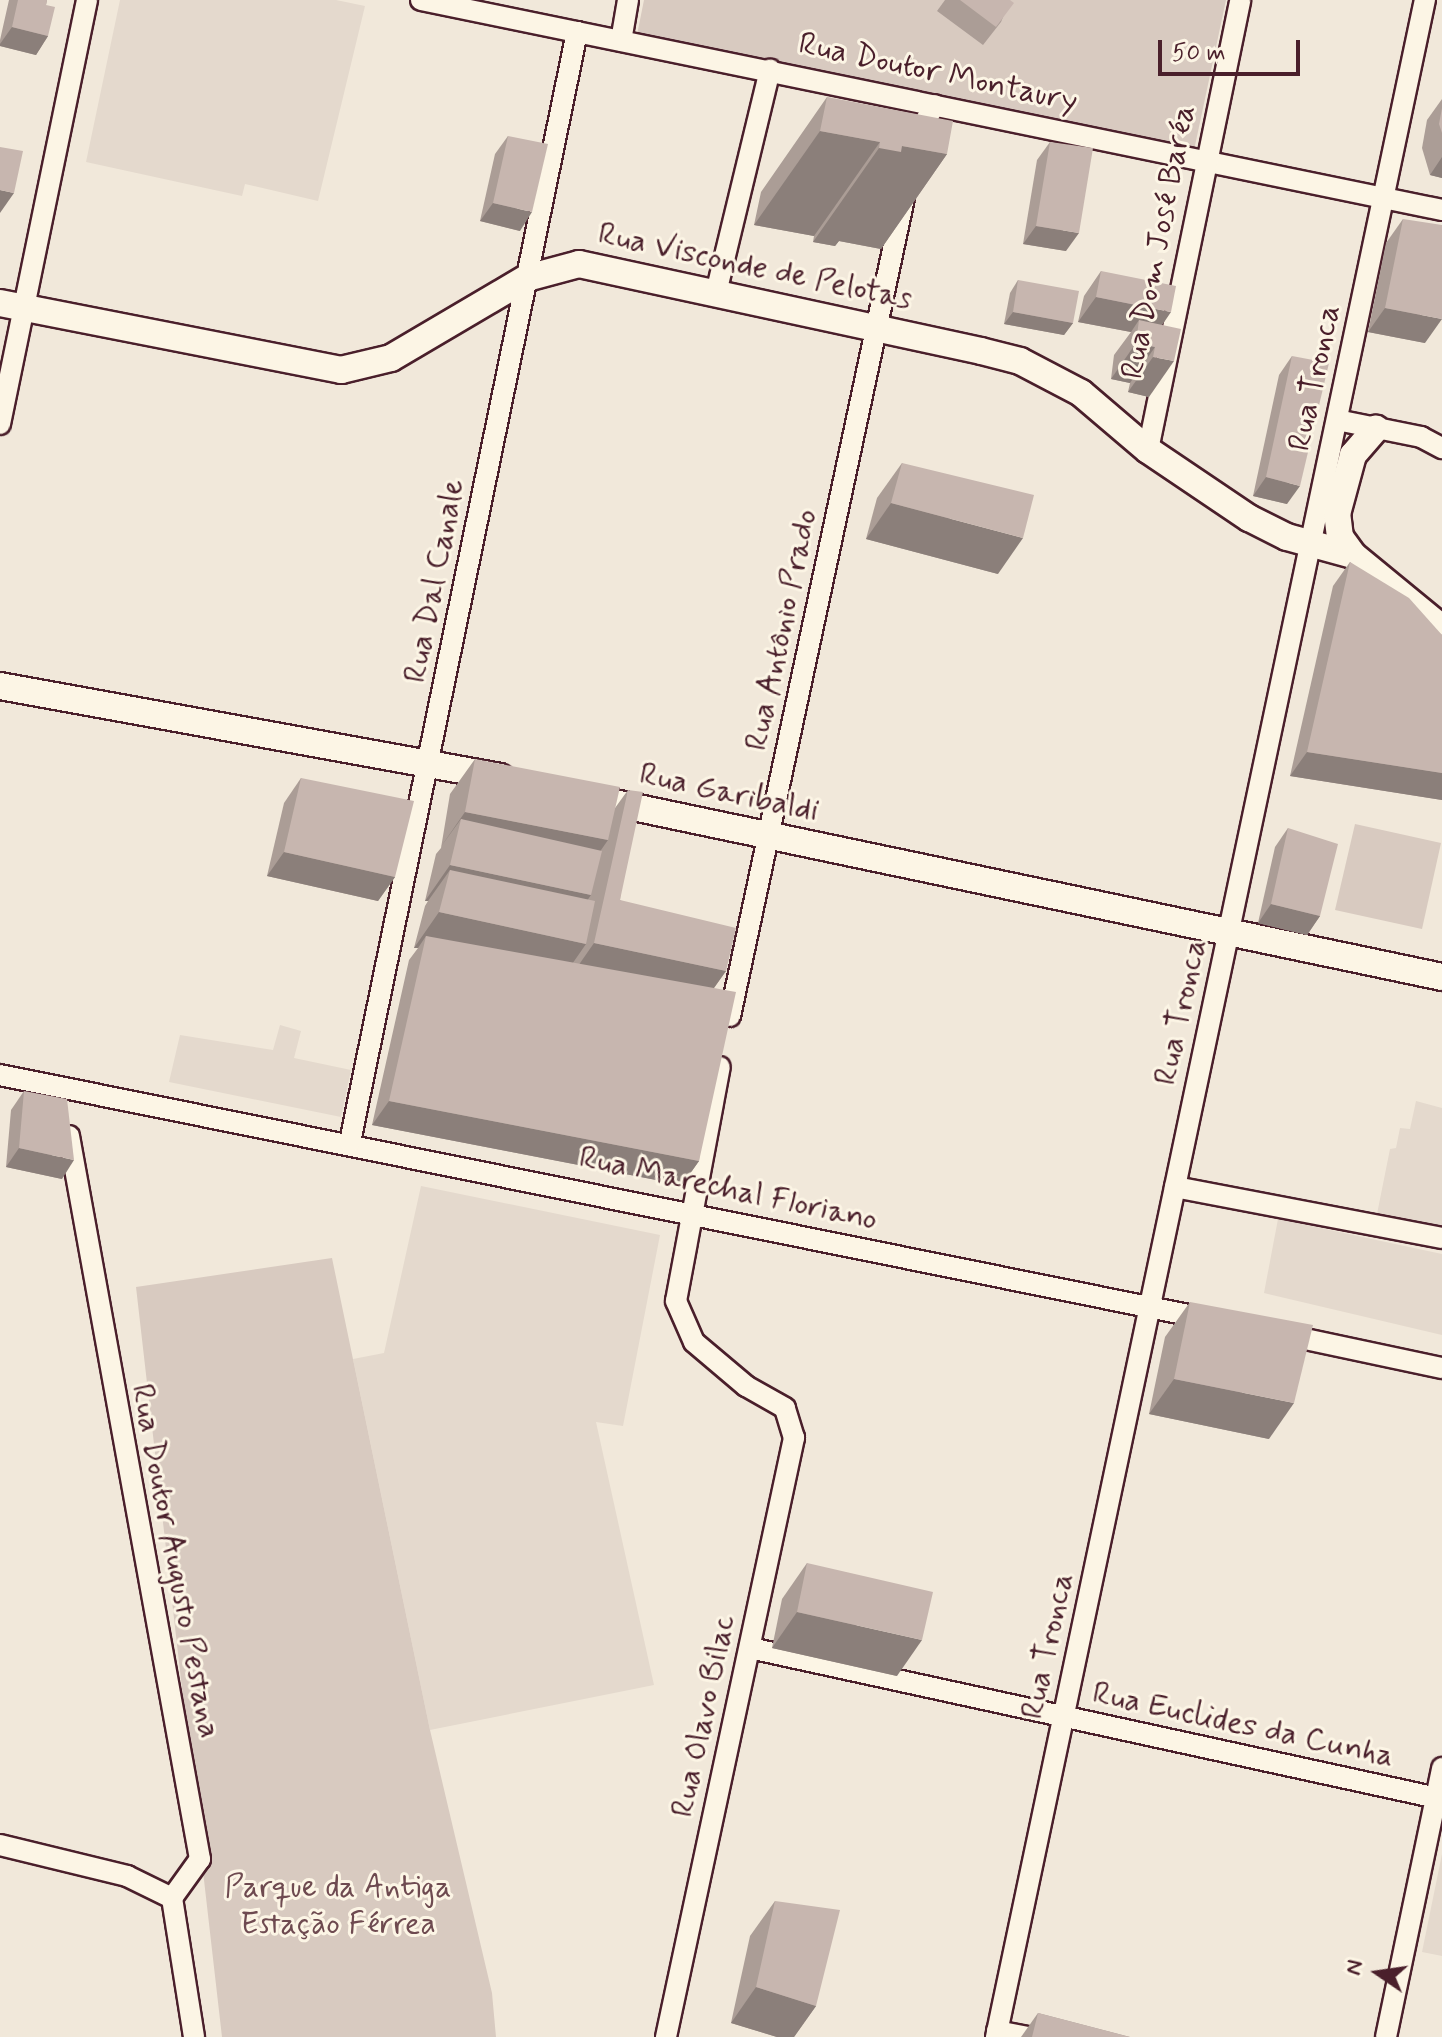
<!DOCTYPE html>
<html>
<head>
<meta charset="utf-8">
<style>
	body { margin:0 }
	#map { position:relative; width:1442px; height:2037px; overflow:hidden; background:#f1e8da; font-family:Mynerve,sans-serif }
	div>[style] { position:absolute }
	[style*='--x'] { left:calc(var(--x)*1px); top:calc(var(--y)*1px); width:calc(var(--w)*1px); rotate:calc(var(--a)*1deg) }
	.built>* { inset:0; background:#e4d9cd }
	.green>* { inset:0; background:#d8cac0 }
	.roads { filter:drop-shadow(2px 0 #4a1f2b) drop-shadow(-2px 0 #4a1f2b) drop-shadow(0 2px #4a1f2b) drop-shadow(0 -2px #4a1f2b) }
	.minor>* { height:20px; margin:-10px; padding:0 10px; transform-origin:10px; border-radius:10px; background:#fcf5e5 }
	.major>* { height:26px; margin:-13px; padding:0 13px; transform-origin:13px; border-radius:13px; background:#fcf5e5 }
	.wall>* { inset:0; background:#ab9d96 }
	.shaded-wall>* { inset:0; background:#8b7f7a }
	.building>* { inset:0; background:#c7b6af }
	span { translate:-50% -50%; white-space:nowrap; text-align:center; line-height:1.15; -webkit-text-stroke:6px #fcf5e5; paint-order:stroke }
	.street-label { font-size:32px; color:#4a1f2b }
	.park-label { font-size:32px; color:#6e4a50 }
	.north { position:absolute; left:1338px; top:1933px; width:80px; height:80px; -webkit-text-stroke:6px #fcf5e5; paint-order:stroke; rotate:283deg; font-size:22px; font-weight:700; line-height:32px; text-align:center; color:#4a1f2b }
	.north::after { content:''; display:block; margin:auto; width:28px; height:36px; background:#4a1f2b; clip-path:polygon(50% 0,100% 100%,50% 72%,0 100%) }
	.scale { position:absolute; left:1158px; top:40px; width:142px; height:36px; box-sizing:border-box; border:4px solid #4a1f2b; border-top:0; padding-left:10px; font-size:24px; line-height:28px; white-space:nowrap; color:#4a1f2b; -webkit-text-stroke:6px #fcf5e5; paint-order:stroke }
</style>
</head>
<body>
<div id="map">
	<div class="built">
		<i style="clip-path:polygon(120px 0,336px 0,365px 6px,318px 201px,245px 184px,242px 196px,86px 162px)"></i>
		<i style="clip-path:polygon(280px 1025px,301px 1031px,294px 1058px,351px 1070px,341px 1117px,169px 1082px,180px 1035px,273px 1050px)"></i>
		<i style="clip-path:polygon(1416px 1101px,1442px 1108px,1442px 1232px,1376px 1219px,1390px 1149px,1396px 1148px,1400px 1128px,1410px 1129px)"></i>
		<i style="clip-path:polygon(421px 1186px,660px 1235px,623px 1426px,596px 1422px,654px 1685px,430px 1730px,353px 1359px,384px 1353px)"></i>
		<i style="clip-path:polygon(1278px 1219px,1442px 1254px,1442px 1335px,1264px 1293px)"></i>
		<i style="clip-path:polygon(1442px 1854px,1442px 1956px,1422px 1952px)"></i>
	</div>
	<div class="green">
		<i style="clip-path:polygon(644px 0,1226px 0,1193px 155px,637px 35px)"></i>
		<i style="clip-path:polygon(1355px 824px,1441px 843px,1422px 929px,1335px 910px)"></i>
		<i style="clip-path:polygon(332px 1258px,430px 1730px,492px 1993px,496px 2037px,222px 2037px,136px 1287px)"></i>
	</div>
	<div class="roads">
		<div class="minor">
			<i style="--x:421;--y:0;--w:1042;--a:11.62"></i>
			<i style="--x:621;--y:41;--w:42;--a:-80.3"></i>
			<i style="--x:915;--y:139;--w:39;--a:-60"></i>
			<i style="--x:716;--y:293;--w:230;--a:-76.4"></i>
			<i style="--x:1337;--y:420;--w:86;--a:11.4"></i>
			<i style="--x:1421;--y:437;--w:24;--a:28"></i>
			<i style="--x:0;--y:424;--w:433;--a:-78.4"></i>
			<i style="--x:1148;--y:450;--w:459;--a:-78.4"></i>
			<i style="--x:730;--y:1016;--w:836;--a:-77.99"></i>
			<i style="--x:0;--y:1075;--w:1232;--a:11.42"></i>
			<i style="--x:69;--y:1136;--w:735;--a:79.73"></i>
			<i style="--x:200;--y:1859;--w:48;--a:125.7"></i>
			<i style="--x:172;--y:1898;--w:141;--a:81"></i>
			<i style="--x:350;--y:1142;--w:1133;--a:-78.44"></i>
			<i style="--x:1175;--y:1187;--w:272;--a:10.8"></i>
			<i style="--x:1282;--y:1334;--w:164;--a:12"></i>
			<i style="--x:750;--y:1648;--w:708;--a:12.31"></i>
			<i style="--x:0;--y:1845;--w:131;--a:13.7"></i>
			<i style="--x:127;--y:1876;--w:50;--a:26.1"></i>
			<i style="--x:997;--y:2031;--w:33;--a:11"></i>
			<i style="--x:666;--y:2037;--w:613;--a:-77.94"></i>
			<i style="--x:794;--y:1438;--w:31;--a:-107"></i>
			<i style="--x:785;--y:1408;--w:45;--a:-150.6"></i>
			<i style="--x:746;--y:1386;--w:68;--a:-139.8"></i>
			<i style="--x:694;--y:1342;--w:45;--a:-113.7"></i>
			<i style="--x:676;--y:1301;--w:238;--a:-79.4"></i>
			<i style="--x:996;--y:2037;--w:2082;--a:-78.11"></i>
			<i style="--x:1386;--y:2037;--w:275;--a:-78.2"></i>
		</div>
		<div class="major">
			<i style="--x:0;--y:303;--w:348;--a:11.1"></i>
			<i style="--x:341;--y:370;--w:51;--a:-13.5"></i>
			<i style="--x:391;--y:358;--w:158;--a:-30.5"></i>
			<i style="--x:527;--y:278;--w:54;--a:-15.1"></i>
			<i style="--x:579;--y:264;--w:411;--a:12.2"></i>
			<i style="--x:981;--y:351;--w:40;--a:14.4"></i>
			<i style="--x:1020;--y:361;--w:69;--a:27.7"></i>
			<i style="--x:1081;--y:393;--w:88;--a:40.4"></i>
			<i style="--x:1148;--y:450;--w:122;--a:34"></i>
			<i style="--x:1249;--y:518;--w:42;--a:26.6"></i>
			<i style="--x:1287;--y:537;--w:68;--a:15.3"></i>
			<i style="--x:1353;--y:555;--w:115;--a:39.4"></i>
			<i style="--x:1353;--y:555;--w:22;--a:-126"></i>
			<i style="--x:1340;--y:537;--w:23;--a:-97"></i>
			<i style="--x:1337;--y:514;--w:61;--a:-74.8"></i>
			<i style="--x:1353;--y:455;--w:35;--a:-49"></i>
			<i style="--x:0;--y:686;--w:508;--a:10.31"></i>
			<i style="--x:581;--y:796;--w:880;--a:11.87"></i>
		</div>
	</div>
	<div class="wall">
		<i style="clip-path:polygon(9px 0,47px 0,46px 5px,48px 36px,36px 55px,0 46px,0 40px)"></i>
		<i style="clip-path:polygon(945px 0,1010px 0,1001px 22px,983px 45px,937px 11px)"></i>
		<i style="clip-path:polygon(827px 97px,947px 154px,881px 249px,839px 241px,835px 246px,813px 242px,814px 236px,754px 225px,761px 192px)"></i>
		<i style="clip-path:polygon(1442px 99px,1442px 178px,1430px 175px,1422px 148px,1427px 120px)"></i>
		<i style="clip-path:polygon(508px 136px,520px 231px,480px 221px,495px 154px)"></i>
		<i style="clip-path:polygon(1050px 142px,1066px 251px,1023px 244px,1037px 160px)"></i>
		<i style="clip-path:polygon(1403px 219px,1425px 343px,1368px 332px,1386px 243px)"></i>
		<i style="clip-path:polygon(1101px 271px,1162px 325px,1149px 397px,1128px 392px,1130px 383px,1111px 379px,1114px 355px,1131px 332px,1078px 322px,1084px 296px)"></i>
		<i style="clip-path:polygon(1018px 280px,1073px 323px,1064px 335px,1004px 324px,1010px 293px)"></i>
		<i style="clip-path:polygon(1292px 356px,1287px 504px,1253px 496px,1279px 375px)"></i>
		<i style="clip-path:polygon(902px 463px,998px 574px,866px 539px,877px 498px)"></i>
		<i style="clip-path:polygon(1350px 562px,1442px 635px,1442px 800px,1290px 776px,1333px 586px)"></i>
		<i style="clip-path:polygon(475px 759px,615px 808px,628px 790px,620px 900px,726px 971px,714px 988px,699px 1161px,682px 1185px,372px 1125px,409px 960px,418px 948px,414px 948px,425px 906px,428px 901px,425px 901px,436px 854px,441px 848px,450px 794px)"></i>
		<i style="clip-path:polygon(301px 778px,395px 877px,378px 901px,267px 876px,284px 803px)"></i>
		<i style="clip-path:polygon(1288px 828px,1320px 916px,1307px 935px,1258px 923px,1275px 847px)"></i>
		<i style="clip-path:polygon(24px 1091px,62px 1179px,6px 1167px,11px 1110px)"></i>
		<i style="clip-path:polygon(1190px 1302px,1269px 1439px,1149px 1414px,1165px 1337px)"></i>
		<i style="clip-path:polygon(807px 1563px,897px 1676px,772px 1648px,782px 1599px)"></i>
		<i style="clip-path:polygon(775px 1901px,816px 2006px,794px 2037px,777px 2037px,731px 2023px,750px 1936px)"></i>
		<i style="clip-path:polygon(1038px 2013px,1130px 2037px,1021px 2037px)"></i>
	</div>
	<div class="shaded-wall">
		<i style="clip-path:polygon(12px 27px,48px 36px,36px 55px,0 46px,0 44px)"></i>
		<i style="clip-path:polygon(820px 131px,880px 142px,814px 236px,754px 225px)"></i>
		<i style="clip-path:polygon(902px 146px,947px 154px,881px 249px,839px 241px,835px 246px,813px 242px,879px 148px)"></i>
		<i style="clip-path:polygon(1442px 157px,1442px 178px,1430px 175px)"></i>
		<i style="clip-path:polygon(0 190px,14px 193px,0 213px)"></i>
		<i style="clip-path:polygon(493px 203px,532px 212px,520px 231px,480px 221px)"></i>
		<i style="clip-path:polygon(1036px 226px,1079px 233px,1066px 251px,1023px 244px)"></i>
		<i style="clip-path:polygon(1096px 297px,1171px 312px,1154px 337px,1139px 320px,1131px 332px,1078px 322px)"></i>
		<i style="clip-path:polygon(1385px 308px,1442px 319px,1425px 343px,1368px 332px)"></i>
		<i style="clip-path:polygon(1013px 312px,1073px 323px,1064px 335px,1004px 324px)"></i>
		<i style="clip-path:polygon(1136px 343px,1155px 347px,1130px 383px,1111px 379px)"></i>
		<i style="clip-path:polygon(1153px 357px,1174px 361px,1149px 397px,1128px 392px)"></i>
		<i style="clip-path:polygon(1266px 477px,1300px 486px,1287px 504px,1253px 496px)"></i>
		<i style="clip-path:polygon(891px 503px,1023px 538px,998px 574px,866px 539px)"></i>
		<i style="clip-path:polygon(1307px 752px,1442px 773px,1442px 800px,1290px 776px)"></i>
		<i style="clip-path:polygon(465px 812px,608px 840px,583px 876px,461px 819px,440px 848px)"></i>
		<i style="clip-path:polygon(284px 852px,395px 877px,378px 901px,267px 876px)"></i>
		<i style="clip-path:polygon(450px 865px,591px 895px,566px 931px,450px 870px,428px 901px,425px 901px)"></i>
		<i style="clip-path:polygon(1271px 904px,1320px 916px,1307px 935px,1258px 923px)"></i>
		<i style="clip-path:polygon(439px 912px,586px 944px,561px 980px,426px 936px,418px 948px,414px 948px)"></i>
		<i style="clip-path:polygon(594px 943px,726px 971px,701px 1006px,569px 979px)"></i>
		<i style="clip-path:polygon(389px 1101px,699px 1161px,682px 1185px,372px 1125px)"></i>
		<i style="clip-path:polygon(19px 1148px,74px 1160px,62px 1179px,6px 1167px)"></i>
		<i style="clip-path:polygon(1174px 1379px,1294px 1403px,1269px 1439px,1149px 1414px)"></i>
		<i style="clip-path:polygon(797px 1612px,922px 1640px,897px 1676px,772px 1648px)"></i>
		<i style="clip-path:polygon(756px 1987px,816px 2006px,794px 2037px,777px 2037px,731px 2023px)"></i>
	</div>
	<div class="building">
		<i style="clip-path:polygon(18px 0,47px 0,46px 5px,55px 7px,48px 36px,12px 27px)"></i>
		<i style="clip-path:polygon(960px 0,1010px 0,1014px 3px,996px 27px)"></i>
		<i style="clip-path:polygon(827px 97px,953px 121px,947px 154px,902px 146px,901px 152px,879px 148px,880px 142px,820px 131px)"></i>
		<i style="clip-path:polygon(1442px 108px,1442px 133px,1439px 124px)"></i>
		<i style="clip-path:polygon(508px 136px,548px 144px,532px 212px,493px 203px)"></i>
		<i style="clip-path:polygon(1050px 142px,1093px 148px,1079px 233px,1036px 226px)"></i>
		<i style="clip-path:polygon(0 147px,23px 151px,14px 193px,0 190px)"></i>
		<i style="clip-path:polygon(1403px 219px,1442px 225px,1442px 319px,1385px 308px)"></i>
		<i style="clip-path:polygon(1101px 271px,1176px 286px,1171px 312px,1096px 297px)"></i>
		<i style="clip-path:polygon(1018px 280px,1079px 291px,1073px 323px,1013px 312px)"></i>
		<i style="clip-path:polygon(1139px 320px,1181px 329px,1174px 361px,1153px 357px,1155px 347px,1136px 343px)"></i>
		<i style="clip-path:polygon(1292px 356px,1329px 363px,1300px 486px,1266px 477px)"></i>
		<i style="clip-path:polygon(902px 463px,1034px 495px,1023px 538px,891px 503px)"></i>
		<i style="clip-path:polygon(1350px 562px,1409px 598px,1442px 635px,1442px 773px,1307px 752px)"></i>
		<i style="clip-path:polygon(475px 759px,620px 787px,608px 840px,465px 812px)"></i>
		<i style="clip-path:polygon(301px 778px,414px 801px,395px 877px,284px 852px)"></i>
		<i style="clip-path:polygon(628px 790px,643px 792px,620px 900px,736px 928px,726px 971px,594px 943px)"></i>
		<i style="clip-path:polygon(461px 819px,602px 851px,591px 895px,450px 865px)"></i>
		<i style="clip-path:polygon(1288px 828px,1338px 844px,1320px 916px,1271px 904px)"></i>
		<i style="clip-path:polygon(450px 870px,595px 901px,586px 944px,439px 912px)"></i>
		<i style="clip-path:polygon(426px 936px,736px 992px,699px 1161px,389px 1101px)"></i>
		<i style="clip-path:polygon(24px 1091px,67px 1099px,74px 1160px,19px 1148px)"></i>
		<i style="clip-path:polygon(1190px 1302px,1313px 1325px,1294px 1403px,1174px 1379px)"></i>
		<i style="clip-path:polygon(807px 1563px,933px 1592px,922px 1640px,797px 1612px)"></i>
		<i style="clip-path:polygon(775px 1901px,840px 1910px,816px 2006px,756px 1987px)"></i>
		<i style="clip-path:polygon(1038px 2013px,1130px 2037px,1032px 2037px)"></i>
	</div>
	<div class="street-label">
		<span style="left:938px;top:73px;rotate:12deg">Rua Doutor Montaury</span>
		<span style="left:1159px;top:242px;rotate:-79deg">Rua Dom José Baréa</span>
		<span style="left:755px;top:267px;rotate:12deg">Rua Visconde de Pelotas</span>
		<span style="left:1315px;top:378px;rotate:-78deg">Rua Tronca</span>
		<span style="left:435px;top:581px;rotate:-79deg">Rua Dal Canale</span>
		<span style="left:782px;top:630px;rotate:-78deg">Rua Antônio Prado</span>
		<span style="left:729px;top:793px;rotate:12deg">Rua Garibaldi</span>
		<span style="left:1181px;top:1012px;rotate:-78deg">Rua Tronca</span>
		<span style="left:728px;top:1189px;rotate:12deg">Rua Marechal Floriano</span>
		<span style="left:175px;top:1561px;rotate:79deg">Rua Doutor Augusto Pestana</span>
		<span style="left:1048px;top:1646px;rotate:-78deg">Rua Tronca</span>
		<span style="left:704px;top:1716px;rotate:-78deg">Rua Olavo Bilac</span>
		<span style="left:1243px;top:1725px;rotate:12deg">Rua Euclides da Cunha</span>
	</div>
	<div class="park-label">
		<span style="left:338px;top:1906px">Parque da Antiga<br>Estação Férrea</span>
	</div>
	<div class="north">N</div>
	<div class="scale">50 m</div>
</div>
</body>
</html>
